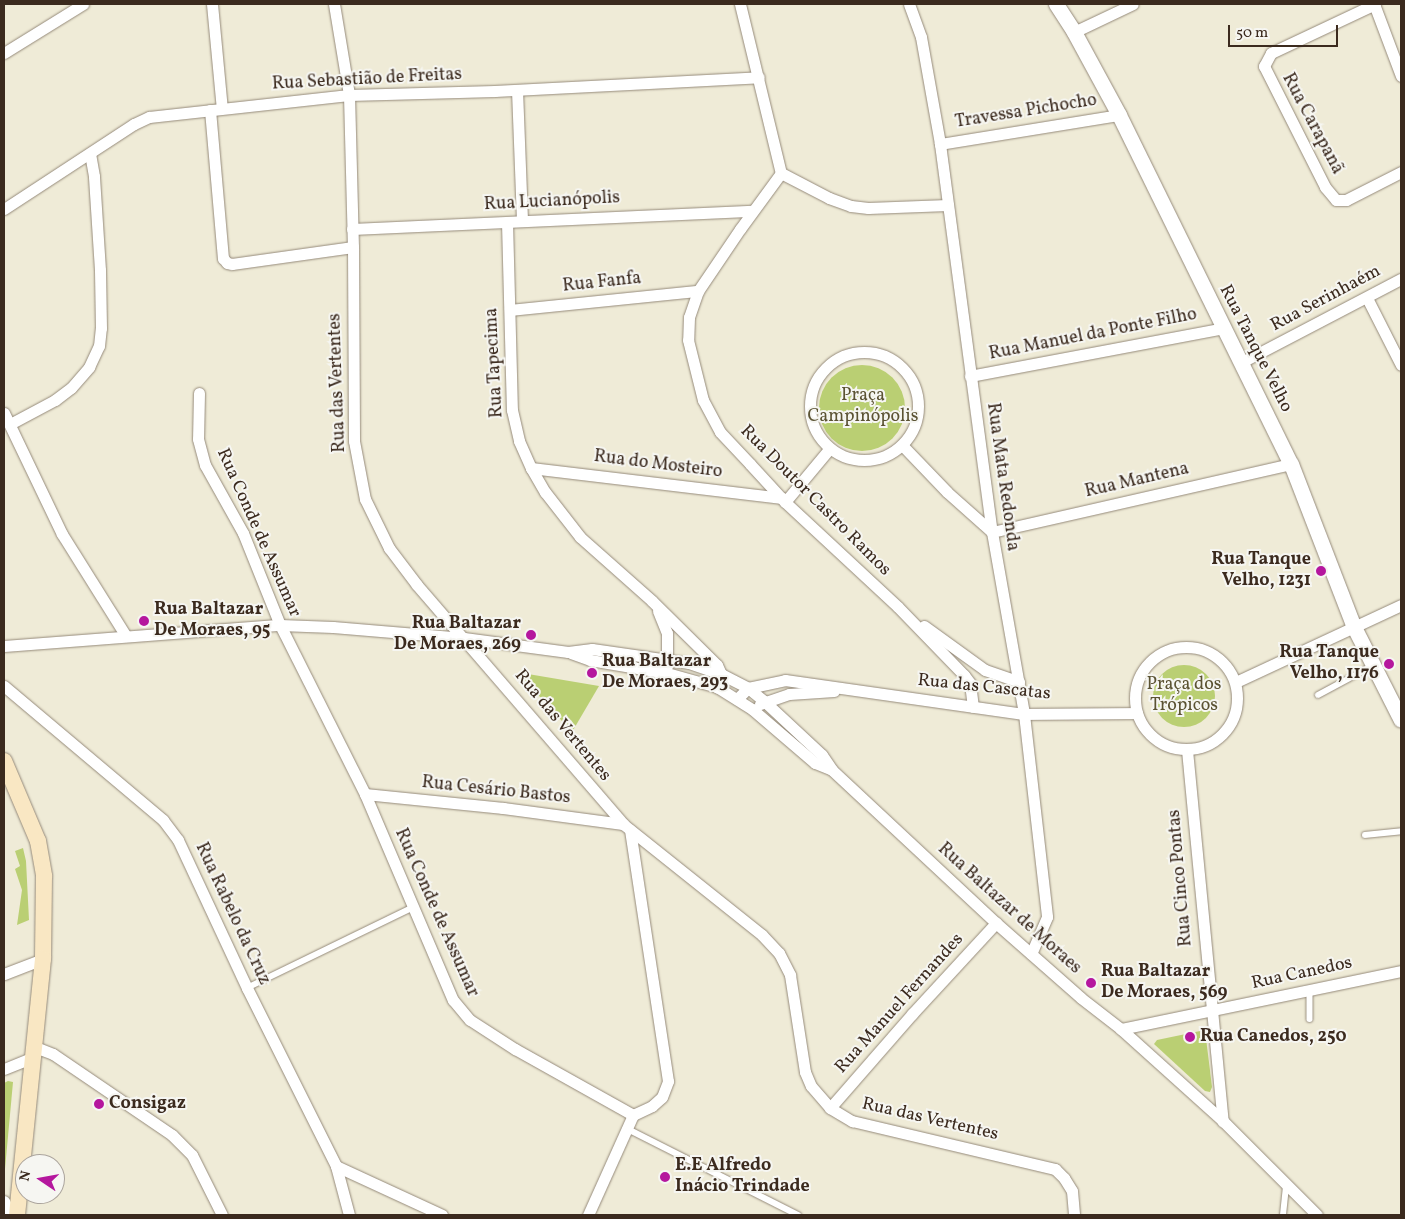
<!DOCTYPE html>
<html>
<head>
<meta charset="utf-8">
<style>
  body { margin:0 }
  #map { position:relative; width:1405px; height:1219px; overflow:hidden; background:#efebd7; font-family:Vollkorn,serif }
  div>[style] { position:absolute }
  .green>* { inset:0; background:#bacf73 }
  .round { border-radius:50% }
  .roads { filter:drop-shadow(0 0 1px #958a7a) drop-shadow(0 0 1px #958a7a) }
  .service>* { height:5.5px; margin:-2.75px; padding:0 2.75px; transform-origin:2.75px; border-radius:2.75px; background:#fff }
  .minor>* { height:11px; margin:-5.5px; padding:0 5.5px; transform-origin:5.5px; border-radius:5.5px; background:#fff }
  .minor>.ring { margin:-5.5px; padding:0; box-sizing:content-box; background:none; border:11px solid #fff; border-radius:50% }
  .tertiary>* { height:15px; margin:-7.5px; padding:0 7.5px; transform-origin:7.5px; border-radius:7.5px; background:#fff }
  .secondary>* { height:16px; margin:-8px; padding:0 8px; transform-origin:8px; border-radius:8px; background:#f9e7c3 }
  .dots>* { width:14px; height:14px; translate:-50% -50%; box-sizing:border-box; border:2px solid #f6f6f2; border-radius:50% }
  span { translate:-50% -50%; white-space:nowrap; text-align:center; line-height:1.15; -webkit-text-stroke:4px #f6f6f2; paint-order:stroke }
  .street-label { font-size:18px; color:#3b2a1e }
  .park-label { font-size:18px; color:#5b5333 }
  .poi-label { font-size:18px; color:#3b2a1e; font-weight:700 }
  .right { translate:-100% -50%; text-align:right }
  .left { translate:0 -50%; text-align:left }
  .frame { position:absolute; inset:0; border:5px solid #3b2a1e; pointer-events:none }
  .north { position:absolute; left:15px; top:1154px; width:50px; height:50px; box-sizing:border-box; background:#f6f6f2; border:1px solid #aba49d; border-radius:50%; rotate:282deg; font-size:14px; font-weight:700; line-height:20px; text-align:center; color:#3b2a1e }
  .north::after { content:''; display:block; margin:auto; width:18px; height:22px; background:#b5179e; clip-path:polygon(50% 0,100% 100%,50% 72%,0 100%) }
  .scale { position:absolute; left:1228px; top:25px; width:110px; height:22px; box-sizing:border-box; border:2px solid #3b2a1e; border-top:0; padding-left:6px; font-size:15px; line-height:18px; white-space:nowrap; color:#3b2a1e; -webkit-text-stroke:4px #f6f6f2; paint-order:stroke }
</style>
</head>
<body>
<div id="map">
  <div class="green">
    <div class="round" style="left:819px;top:365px;width:86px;height:86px"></div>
    <div class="round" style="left:1153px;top:665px;width:62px;height:62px"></div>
    <div style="clip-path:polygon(521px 673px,522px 673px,599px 686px,572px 732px,520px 675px)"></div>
    <div style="clip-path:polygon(23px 848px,26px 861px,29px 920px,17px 925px,22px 890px,15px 869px,20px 866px,15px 851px)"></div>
    <div style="clip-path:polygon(1205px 1030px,1212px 1087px,1210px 1092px,1205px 1091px,1154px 1044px,1157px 1040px)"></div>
    <div style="clip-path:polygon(8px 1081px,13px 1082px,5px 1169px,4px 1083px)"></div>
  </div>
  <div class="roads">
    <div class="service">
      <div style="left:1318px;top:695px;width:61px;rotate:-28.2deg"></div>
      <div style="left:1365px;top:835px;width:36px;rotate:-6deg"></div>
      <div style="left:247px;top:988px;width:186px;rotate:-25.9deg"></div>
      <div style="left:1310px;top:990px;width:29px;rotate:90deg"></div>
      <div style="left:626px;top:1128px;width:193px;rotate:26.8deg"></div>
      <div style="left:1283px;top:1215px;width:30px;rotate:-84deg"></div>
    </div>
    <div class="minor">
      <div style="left:212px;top:4px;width:105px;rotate:84.6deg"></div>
      <div style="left:334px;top:4px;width:92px;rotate:80.6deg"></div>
      <div style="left:349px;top:95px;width:152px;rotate:88.5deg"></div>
      <div style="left:353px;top:247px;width:194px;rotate:89.7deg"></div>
      <div style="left:354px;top:441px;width:59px;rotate:79.3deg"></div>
      <div style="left:365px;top:499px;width:55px;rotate:63.9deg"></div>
      <div style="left:389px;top:548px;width:46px;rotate:52.9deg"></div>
      <div style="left:417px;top:585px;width:316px;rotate:49.2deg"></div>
      <div style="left:623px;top:824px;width:178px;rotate:38.6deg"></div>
      <div style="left:762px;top:935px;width:25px;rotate:47deg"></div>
      <div style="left:779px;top:953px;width:25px;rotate:63deg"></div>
      <div style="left:790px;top:975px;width:98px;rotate:81.2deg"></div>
      <div style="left:805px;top:1072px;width:15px;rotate:67deg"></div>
      <div style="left:811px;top:1086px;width:29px;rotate:49deg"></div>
      <div style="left:830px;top:1108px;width:26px;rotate:31deg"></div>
      <div style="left:852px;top:1121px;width:209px;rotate:13.3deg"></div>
      <div style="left:1055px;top:1169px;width:13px;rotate:45deg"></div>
      <div style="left:1064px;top:1178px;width:15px;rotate:58deg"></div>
      <div style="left:1072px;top:1191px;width:24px;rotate:85deg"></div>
      <div style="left:740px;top:4px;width:174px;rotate:76.4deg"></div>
      <div style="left:781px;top:173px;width:69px;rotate:126.2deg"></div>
      <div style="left:740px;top:229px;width:75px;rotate:124.1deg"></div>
      <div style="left:698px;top:291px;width:28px;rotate:109deg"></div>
      <div style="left:689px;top:317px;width:23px;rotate:92deg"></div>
      <div style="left:688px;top:340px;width:62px;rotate:76deg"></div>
      <div style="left:703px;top:400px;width:36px;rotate:62deg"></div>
      <div style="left:720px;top:432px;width:44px;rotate:46.8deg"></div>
      <div style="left:750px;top:464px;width:52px;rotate:47.4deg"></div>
      <div style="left:785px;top:502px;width:154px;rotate:42.9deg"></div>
      <div style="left:898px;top:607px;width:95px;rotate:45.9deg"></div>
      <div style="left:964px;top:675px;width:10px;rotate:53deg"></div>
      <div style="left:970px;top:683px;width:24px;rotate:83deg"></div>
      <div style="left:909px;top:4px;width:35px;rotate:70deg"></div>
      <div style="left:921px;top:37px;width:109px;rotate:79.9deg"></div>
      <div style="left:940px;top:144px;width:391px;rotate:82.4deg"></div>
      <div style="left:992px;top:532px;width:185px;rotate:80deg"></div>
      <div style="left:1024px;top:714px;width:204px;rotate:83.5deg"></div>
      <div style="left:1047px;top:917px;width:40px;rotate:113.4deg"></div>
      <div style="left:1374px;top:4px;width:77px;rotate:69.4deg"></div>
      <div style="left:1375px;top:4px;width:115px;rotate:154.8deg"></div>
      <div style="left:1271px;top:53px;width:15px;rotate:118deg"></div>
      <div style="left:1264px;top:66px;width:136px;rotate:63.2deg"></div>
      <div style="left:1325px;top:187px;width:17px;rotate:50deg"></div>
      <div style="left:1336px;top:200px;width:10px"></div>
      <div style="left:1346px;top:200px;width:62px;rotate:-27deg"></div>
      <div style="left:1074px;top:32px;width:65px;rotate:-25.4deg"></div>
      <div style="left:4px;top:53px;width:93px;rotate:-31.8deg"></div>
      <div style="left:517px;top:90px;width:131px;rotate:87.8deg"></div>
      <div style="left:210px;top:110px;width:149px;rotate:85deg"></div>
      <div style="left:223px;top:258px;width:6px;rotate:51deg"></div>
      <div style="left:227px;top:263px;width:5px;rotate:11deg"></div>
      <div style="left:232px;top:264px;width:122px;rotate:-8deg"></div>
      <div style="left:940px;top:144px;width:181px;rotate:-9.2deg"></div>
      <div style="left:781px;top:173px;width:54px;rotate:27.5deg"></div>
      <div style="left:829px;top:198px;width:23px;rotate:20deg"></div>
      <div style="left:851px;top:206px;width:17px;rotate:7deg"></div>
      <div style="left:868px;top:208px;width:80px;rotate:-2.1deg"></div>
      <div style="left:4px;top:209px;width:155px;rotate:-33.2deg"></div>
      <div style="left:134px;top:124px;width:17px;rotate:-25deg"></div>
      <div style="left:149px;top:117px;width:201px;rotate:-6.3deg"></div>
      <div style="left:349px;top:95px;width:146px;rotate:-1.6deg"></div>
      <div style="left:495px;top:91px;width:264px;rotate:-3deg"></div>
      <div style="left:507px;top:222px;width:188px;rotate:88.5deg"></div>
      <div style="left:512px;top:410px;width:32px;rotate:77deg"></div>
      <div style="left:519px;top:441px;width:30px;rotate:66deg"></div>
      <div style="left:531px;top:468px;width:28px;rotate:60deg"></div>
      <div style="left:545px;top:492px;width:57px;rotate:52.1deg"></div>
      <div style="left:580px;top:537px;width:96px;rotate:41.6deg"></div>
      <div style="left:652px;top:601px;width:91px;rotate:44.6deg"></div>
      <div style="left:717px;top:665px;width:10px;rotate:66deg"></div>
      <div style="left:721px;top:674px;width:14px;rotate:107deg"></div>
      <div style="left:352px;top:229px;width:401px;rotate:-2.6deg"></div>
      <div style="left:1367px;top:298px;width:75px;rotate:63.1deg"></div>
      <div style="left:510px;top:310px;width:189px;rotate:-5.8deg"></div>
      <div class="ring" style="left:810px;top:352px;width:97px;height:97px"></div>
      <div style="left:1240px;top:363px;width:182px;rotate:-27.6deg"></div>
      <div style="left:970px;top:376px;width:258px;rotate:-10.7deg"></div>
      <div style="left:199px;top:393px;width:46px;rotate:91.2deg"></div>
      <div style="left:198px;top:439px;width:27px;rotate:75deg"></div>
      <div style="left:205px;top:465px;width:78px;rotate:60.8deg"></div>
      <div style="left:243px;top:533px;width:99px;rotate:68.1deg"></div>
      <div style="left:280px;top:625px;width:189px;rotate:63.3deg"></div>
      <div style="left:365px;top:794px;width:224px;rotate:66.9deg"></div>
      <div style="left:453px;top:1000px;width:26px;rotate:50deg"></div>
      <div style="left:470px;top:1020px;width:54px;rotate:32.8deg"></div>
      <div style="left:515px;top:1049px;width:135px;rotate:29.2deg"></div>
      <div style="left:633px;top:1115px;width:21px;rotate:-25deg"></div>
      <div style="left:652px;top:1106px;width:13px;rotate:-42deg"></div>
      <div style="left:662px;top:1097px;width:17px;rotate:-69deg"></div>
      <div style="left:668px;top:1081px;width:254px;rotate:-98.6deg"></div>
      <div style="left:4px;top:413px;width:134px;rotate:64.4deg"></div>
      <div style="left:62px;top:534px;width:120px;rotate:57.9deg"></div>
      <div style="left:10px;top:424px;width:51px;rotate:-28.1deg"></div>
      <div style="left:55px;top:400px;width:20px;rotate:-37deg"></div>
      <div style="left:71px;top:388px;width:28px;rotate:-49deg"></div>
      <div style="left:89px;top:367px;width:23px;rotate:-65deg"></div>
      <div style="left:99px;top:346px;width:18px;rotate:-84deg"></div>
      <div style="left:101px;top:328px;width:58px;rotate:-91deg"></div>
      <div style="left:100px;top:270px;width:94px;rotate:-93.7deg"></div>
      <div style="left:94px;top:176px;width:23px;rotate:-100deg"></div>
      <div style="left:902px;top:445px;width:65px;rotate:46.2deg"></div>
      <div style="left:947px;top:492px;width:60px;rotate:41.6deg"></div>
      <div style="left:992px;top:532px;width:307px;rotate:-12.8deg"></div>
      <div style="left:531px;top:468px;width:253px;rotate:6.8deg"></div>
      <div style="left:785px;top:502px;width:70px;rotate:-50.2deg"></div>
      <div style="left:658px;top:611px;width:24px;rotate:68deg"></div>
      <div style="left:667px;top:633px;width:33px;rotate:90deg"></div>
      <div style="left:924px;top:626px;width:75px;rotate:35.8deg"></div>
      <div style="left:985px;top:670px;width:36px;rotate:19deg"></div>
      <div style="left:4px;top:646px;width:277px;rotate:-4.4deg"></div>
      <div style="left:280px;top:625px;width:53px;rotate:2.2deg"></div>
      <div style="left:333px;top:627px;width:131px;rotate:4.8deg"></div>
      <div style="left:464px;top:638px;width:105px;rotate:7.7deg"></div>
      <div style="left:568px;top:652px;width:24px;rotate:-7deg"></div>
      <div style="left:592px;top:649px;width:98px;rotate:8.2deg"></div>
      <div style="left:689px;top:663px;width:34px;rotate:19deg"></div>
      <div style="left:721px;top:674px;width:30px;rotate:27deg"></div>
      <div style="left:748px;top:688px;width:21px;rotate:39deg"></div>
      <div style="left:764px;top:701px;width:79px;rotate:43deg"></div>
      <div style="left:822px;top:755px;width:18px;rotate:56deg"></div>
      <div style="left:832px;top:770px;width:224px;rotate:43deg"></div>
      <div style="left:996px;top:923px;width:113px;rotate:41.4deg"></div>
      <div style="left:1081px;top:998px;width:51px;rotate:37.8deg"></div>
      <div style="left:1121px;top:1029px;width:137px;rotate:42deg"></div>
      <div style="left:1223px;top:1121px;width:133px;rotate:45deg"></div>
      <div class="ring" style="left:1135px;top:647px;width:91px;height:91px"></div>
      <div style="left:571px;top:653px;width:20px;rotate:20deg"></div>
      <div style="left:590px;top:660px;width:78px;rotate:9.6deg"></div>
      <div style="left:667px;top:673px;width:52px;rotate:15.6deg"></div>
      <div style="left:717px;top:687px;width:41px;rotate:32.2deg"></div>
      <div style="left:752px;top:709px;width:83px;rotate:40.6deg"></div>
      <div style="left:815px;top:763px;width:18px;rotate:22deg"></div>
      <div style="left:1236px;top:682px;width:182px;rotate:-25deg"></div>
      <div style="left:4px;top:686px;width:208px;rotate:40.1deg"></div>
      <div style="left:163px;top:820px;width:25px;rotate:53deg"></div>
      <div style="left:178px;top:840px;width:163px;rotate:65deg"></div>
      <div style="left:247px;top:988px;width:199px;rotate:63.4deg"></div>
      <div style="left:336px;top:1166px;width:51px;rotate:75.1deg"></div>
      <div style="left:737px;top:699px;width:16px;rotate:-45deg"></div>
      <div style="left:748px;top:688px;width:38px;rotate:-12deg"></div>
      <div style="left:785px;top:680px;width:241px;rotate:8.1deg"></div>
      <div style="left:1024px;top:714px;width:113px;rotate:-0.5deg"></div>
      <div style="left:760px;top:704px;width:31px;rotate:-19deg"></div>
      <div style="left:789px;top:694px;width:45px;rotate:-3.8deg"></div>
      <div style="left:1187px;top:750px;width:373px;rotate:84.5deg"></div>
      <div style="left:365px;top:794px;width:139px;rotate:5.8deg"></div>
      <div style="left:503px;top:808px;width:121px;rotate:7.6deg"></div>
      <div style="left:4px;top:974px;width:42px;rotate:-21deg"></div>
      <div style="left:1121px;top:1029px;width:286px;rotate:-11.7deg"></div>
      <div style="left:35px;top:1047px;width:19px;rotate:21deg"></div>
      <div style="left:53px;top:1054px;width:144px;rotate:34.2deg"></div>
      <div style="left:172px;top:1135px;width:28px;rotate:45deg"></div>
      <div style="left:192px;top:1155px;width:67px;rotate:63.4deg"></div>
      <div style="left:4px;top:1069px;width:31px;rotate:-22deg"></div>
      <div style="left:830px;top:1108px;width:125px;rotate:-48.9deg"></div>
      <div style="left:912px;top:1014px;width:124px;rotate:-47.3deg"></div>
      <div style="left:336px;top:1166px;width:117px;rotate:24.8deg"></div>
      <div style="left:4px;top:1201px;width:15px;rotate:67deg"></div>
      <div style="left:588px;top:1215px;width:110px;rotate:-65.8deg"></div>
    </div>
    <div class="tertiary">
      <div style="left:1056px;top:4px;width:33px;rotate:57deg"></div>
      <div style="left:1074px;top:32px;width:94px;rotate:61.5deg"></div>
      <div style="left:1119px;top:115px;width:389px;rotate:63.8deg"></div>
      <div style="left:1291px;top:464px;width:173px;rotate:68.9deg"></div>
      <div style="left:1353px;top:625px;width:106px;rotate:63.2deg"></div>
    </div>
    <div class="secondary">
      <div style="left:4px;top:761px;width:87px;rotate:67deg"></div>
      <div style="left:38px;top:841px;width:36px;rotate:80deg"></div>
      <div style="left:44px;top:876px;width:83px;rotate:90.7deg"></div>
      <div style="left:43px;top:959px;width:257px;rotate:95.8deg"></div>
    </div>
  </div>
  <div class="dots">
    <div style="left:1321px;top:571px;background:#b5179e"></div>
    <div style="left:144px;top:621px;background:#b5179e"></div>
    <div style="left:531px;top:635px;background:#b5179e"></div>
    <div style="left:1389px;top:664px;background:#b5179e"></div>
    <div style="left:592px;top:673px;background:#b5179e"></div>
    <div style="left:1091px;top:983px;background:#b5179e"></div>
    <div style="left:1190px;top:1037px;background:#b5179e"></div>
    <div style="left:99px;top:1104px;background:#b5179e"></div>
    <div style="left:665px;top:1177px;background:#b5179e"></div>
  </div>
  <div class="street-label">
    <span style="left:367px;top:80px;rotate:-3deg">Rua Sebastião de Freitas</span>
    <span style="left:1026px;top:112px;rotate:-9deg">Travessa Pichocho</span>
    <span style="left:1312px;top:124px;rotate:62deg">Rua Carapanã</span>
    <span style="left:552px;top:202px;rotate:-3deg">Rua Lucianópolis</span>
    <span style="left:602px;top:283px;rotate:-6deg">Rua Fanfa</span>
    <span style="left:1326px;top:299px;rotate:-28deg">Rua Serinhaém</span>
    <span style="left:1093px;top:335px;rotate:-11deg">Rua Manuel da Ponte Filho</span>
    <span style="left:1255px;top:349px;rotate:63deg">Rua Tanque Velho</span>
    <span style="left:495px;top:363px;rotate:-93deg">Rua Tapecima</span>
    <span style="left:338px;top:383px;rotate:-92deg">Rua das Vertentes</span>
    <span style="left:658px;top:465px;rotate:7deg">Rua do Mosteiro</span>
    <span style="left:1002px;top:477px;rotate:82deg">Rua Mata Redonda</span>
    <span style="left:1137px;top:481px;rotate:-13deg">Rua Mantena</span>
    <span style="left:815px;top:501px;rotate:45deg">Rua Doutor Castro Ramos</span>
    <span style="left:258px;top:533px;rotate:66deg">Rua Conde de Assumar</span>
    <span style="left:984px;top:688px;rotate:6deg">Rua das Cascatas</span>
    <span style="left:562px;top:726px;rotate:50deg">Rua das Vertentes</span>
    <span style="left:496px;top:791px;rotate:6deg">Rua Cesário Bastos</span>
    <span style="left:1181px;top:878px;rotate:-95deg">Rua Cinco Pontas</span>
    <span style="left:1009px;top:909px;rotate:42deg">Rua Baltazar de Moraes</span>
    <span style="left:436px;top:913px;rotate:66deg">Rua Conde de Assumar</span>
    <span style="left:232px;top:914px;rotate:65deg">Rua Rabelo da Cruz</span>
    <span style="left:1302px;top:974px;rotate:-12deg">Rua Canedos</span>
    <span style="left:900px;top:1004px;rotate:-48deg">Rua Manuel Fernandes</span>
    <span style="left:930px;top:1120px;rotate:13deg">Rua das Vertentes</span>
  </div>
  <div class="park-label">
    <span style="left:863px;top:407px">Praça<br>Campinópolis</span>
    <span style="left:1184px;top:696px">Praça dos<br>Trópicos</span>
  </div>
  <div class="poi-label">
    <span class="right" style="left:1311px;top:571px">Rua Tanque<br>Velho, 1231</span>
    <span class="left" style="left:154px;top:621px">Rua Baltazar<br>De Moraes, 95</span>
    <span class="right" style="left:521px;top:635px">Rua Baltazar<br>De Moraes, 269</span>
    <span class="right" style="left:1379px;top:664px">Rua Tanque<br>Velho, 1176</span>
    <span class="left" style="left:602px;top:673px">Rua Baltazar<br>De Moraes, 293</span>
    <span class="left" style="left:1101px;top:983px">Rua Baltazar<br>De Moraes, 569</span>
    <span class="left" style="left:1200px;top:1037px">Rua Canedos, 250</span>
    <span class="left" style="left:109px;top:1104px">Consigaz</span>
    <span class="left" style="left:675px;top:1177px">E.E Alfredo<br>Inácio Trindade</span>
  </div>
  <div class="frame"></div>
  <div class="north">N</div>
  <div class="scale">50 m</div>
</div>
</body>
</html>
